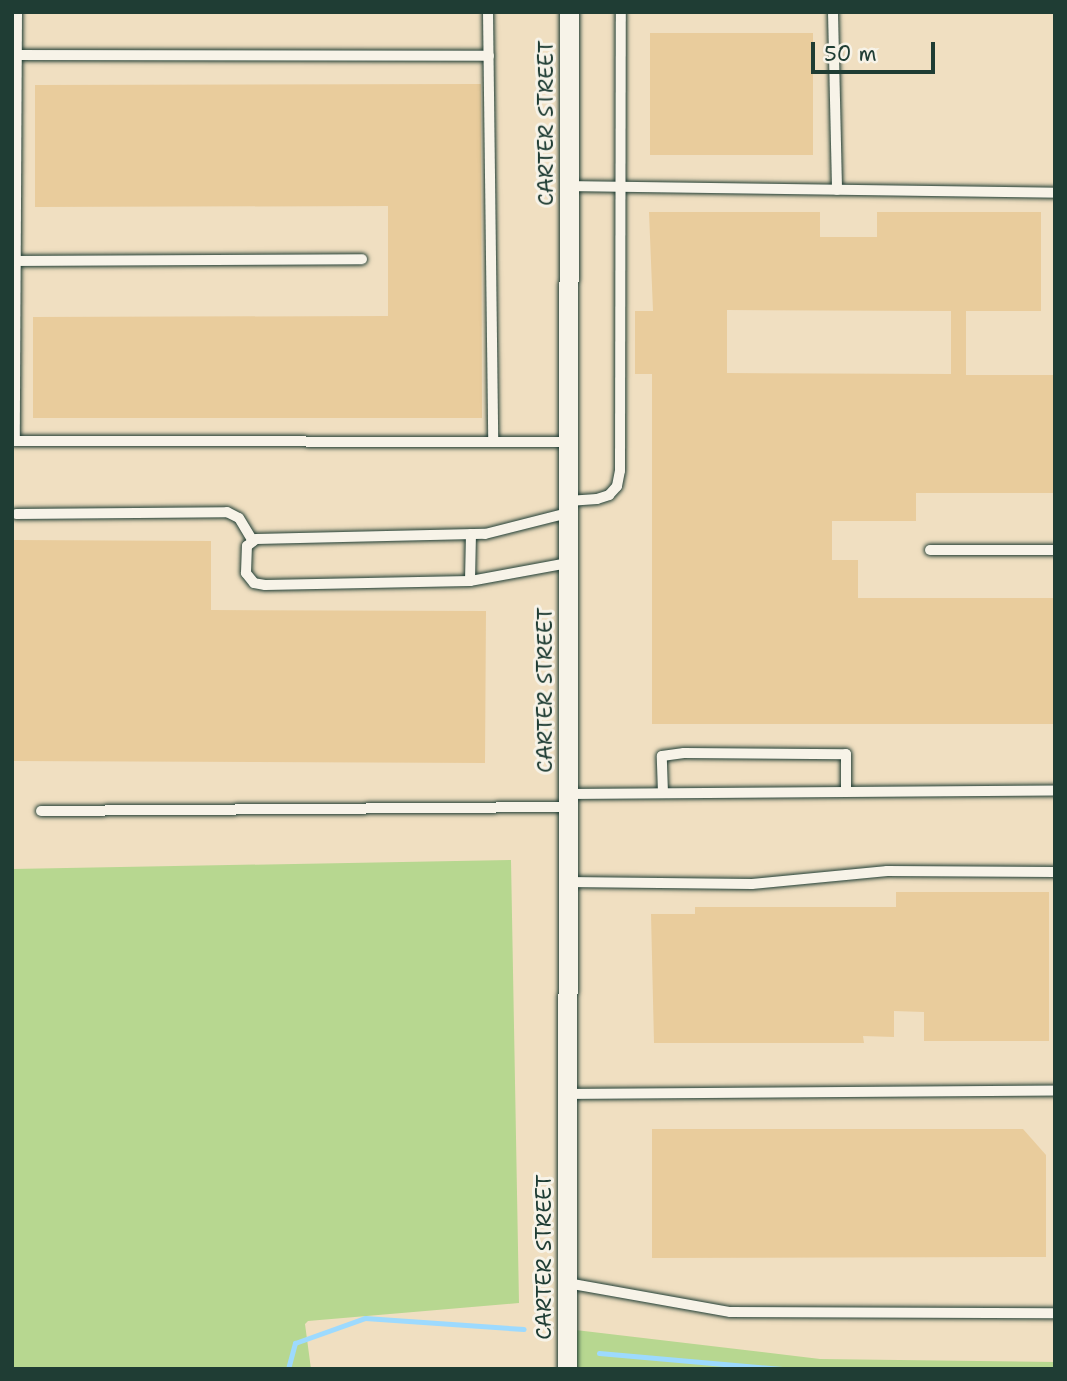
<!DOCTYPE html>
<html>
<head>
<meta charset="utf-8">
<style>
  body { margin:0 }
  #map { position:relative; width:1067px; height:1381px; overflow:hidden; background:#f3e7d1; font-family:"Shantell Sans",sans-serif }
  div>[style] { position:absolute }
  .built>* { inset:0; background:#f0dfc1 }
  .green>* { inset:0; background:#b7d790 }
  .stream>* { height:5px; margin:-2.5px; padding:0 2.5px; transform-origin:2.5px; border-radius:2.5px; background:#9ddafe }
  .building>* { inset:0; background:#e9cc9c }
  .roads { filter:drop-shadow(0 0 2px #1f3d34) drop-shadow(0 0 2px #1f3d34) }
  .lane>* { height:10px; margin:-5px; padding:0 5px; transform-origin:5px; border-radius:5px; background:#f7f3e8 }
  .street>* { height:19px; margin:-9.5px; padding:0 9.5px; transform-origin:9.5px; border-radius:9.5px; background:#f7f3e8 }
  span { translate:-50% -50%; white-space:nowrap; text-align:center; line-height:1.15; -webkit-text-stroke:6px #f7f3e8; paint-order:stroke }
  .street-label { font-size:21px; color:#1f3d34 }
  .frame { position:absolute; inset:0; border:14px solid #1f3d34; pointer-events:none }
  .scale { position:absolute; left:811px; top:42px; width:124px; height:32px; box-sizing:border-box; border:4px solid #1f3d34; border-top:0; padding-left:9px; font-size:21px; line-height:24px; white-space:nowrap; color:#1f3d34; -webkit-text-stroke:5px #f7f3e8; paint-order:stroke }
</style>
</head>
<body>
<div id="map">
  <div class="built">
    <div style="clip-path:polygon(12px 12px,1055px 12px,1055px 1369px,12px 1369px)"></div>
  </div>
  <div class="green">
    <div style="clip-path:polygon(511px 860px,519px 1303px,308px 1321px,305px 1324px,311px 1369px,12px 1369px,12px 869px)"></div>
    <div style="clip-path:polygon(567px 1329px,820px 1359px,1055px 1362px,1055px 1369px,567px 1369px)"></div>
  </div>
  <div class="stream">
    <div style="left:599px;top:1353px;width:184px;rotate:5deg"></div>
    <div style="left:288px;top:1369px;width:27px;rotate:-75deg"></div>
    <div style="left:295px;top:1343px;width:74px;rotate:-19.7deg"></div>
    <div style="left:365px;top:1318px;width:159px;rotate:4deg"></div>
  </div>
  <div class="building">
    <div style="clip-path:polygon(650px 33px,813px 33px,813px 155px,650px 155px)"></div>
    <div style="clip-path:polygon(481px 84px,482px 418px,33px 418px,33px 317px,388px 316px,388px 206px,35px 207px,35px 85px)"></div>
    <div style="clip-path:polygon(evenodd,649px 212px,820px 212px,820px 237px,877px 237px,877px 212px,1041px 212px,1041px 311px,966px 311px,966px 375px,1055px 375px,1055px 493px,916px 493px,916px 521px,832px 521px,832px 560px,858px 560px,858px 598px,1055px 598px,1055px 724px,652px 724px,652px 374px,635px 374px,635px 311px,653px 311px,649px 212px,727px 310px,951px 311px,951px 374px,727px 373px,727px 310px)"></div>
    <div style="clip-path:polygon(13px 540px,211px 541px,211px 610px,486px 611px,485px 763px,12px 761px)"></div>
    <div style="clip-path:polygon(896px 892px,1049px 892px,1049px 1041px,924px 1041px,924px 1012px,894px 1011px,894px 1037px,863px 1036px,864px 1043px,654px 1043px,651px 914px,695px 914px,695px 907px,896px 907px)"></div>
    <div style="clip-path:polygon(652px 1129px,1023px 1129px,1046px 1155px,1046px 1257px,652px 1258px)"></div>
  </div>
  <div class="roads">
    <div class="lane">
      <div style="left:17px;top:12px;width:429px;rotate:90.3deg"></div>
      <div style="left:15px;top:441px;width:553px;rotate:0.1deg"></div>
      <div style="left:488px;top:12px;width:430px;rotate:89.3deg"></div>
      <div style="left:833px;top:12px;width:178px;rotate:88.7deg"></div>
      <div style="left:17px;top:55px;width:472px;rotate:0.1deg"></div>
      <div style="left:569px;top:186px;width:486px;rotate:0.8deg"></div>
      <div style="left:16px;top:261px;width:346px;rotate:-0.3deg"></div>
      <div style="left:568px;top:501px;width:29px;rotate:-4deg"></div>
      <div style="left:597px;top:499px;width:13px;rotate:-18deg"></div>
      <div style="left:609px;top:495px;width:12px;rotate:-48deg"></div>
      <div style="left:617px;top:486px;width:15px;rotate:-79deg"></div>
      <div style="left:620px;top:471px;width:458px;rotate:-89.9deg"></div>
      <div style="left:16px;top:514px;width:211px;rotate:-0.5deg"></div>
      <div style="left:227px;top:512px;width:13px;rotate:27deg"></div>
      <div style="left:239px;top:518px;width:27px;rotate:59deg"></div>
      <div style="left:930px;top:550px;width:125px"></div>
      <div style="left:568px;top:563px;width:100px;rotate:169.6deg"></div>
      <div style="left:470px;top:581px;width:205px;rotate:178.9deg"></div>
      <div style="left:265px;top:585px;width:11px;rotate:-170deg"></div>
      <div style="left:254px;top:583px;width:13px;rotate:-129deg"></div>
      <div style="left:246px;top:573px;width:27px;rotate:-88deg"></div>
      <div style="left:247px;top:546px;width:11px;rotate:-38deg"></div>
      <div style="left:256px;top:539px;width:229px;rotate:-1.3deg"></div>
      <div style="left:485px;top:534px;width:86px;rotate:-14.2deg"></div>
      <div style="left:470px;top:581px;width:47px;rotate:-88.8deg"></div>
      <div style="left:663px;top:793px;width:37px;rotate:-92deg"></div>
      <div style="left:662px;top:756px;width:22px;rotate:-8deg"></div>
      <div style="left:684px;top:753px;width:162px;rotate:0.4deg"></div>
      <div style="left:846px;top:754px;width:38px;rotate:90deg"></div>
      <div style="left:568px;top:794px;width:487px;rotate:-0.4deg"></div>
      <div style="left:41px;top:811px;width:526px;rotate:-0.44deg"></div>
      <div style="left:567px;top:882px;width:185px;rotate:0.6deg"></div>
      <div style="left:752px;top:884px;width:136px;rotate:-5.5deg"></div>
      <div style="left:887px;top:871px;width:168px;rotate:0.3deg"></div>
      <div style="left:567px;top:1094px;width:488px;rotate:-0.4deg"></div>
      <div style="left:567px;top:1283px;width:166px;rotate:10.1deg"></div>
      <div style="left:730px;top:1312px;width:325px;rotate:0.2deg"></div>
    </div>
    <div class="street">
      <div style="left:567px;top:1369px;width:1357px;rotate:-89.92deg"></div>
    </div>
  </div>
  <div class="street-label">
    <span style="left:546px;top:123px;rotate:-90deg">CARTER STREET</span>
    <span style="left:545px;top:690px;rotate:-90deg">CARTER STREET</span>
    <span style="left:544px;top:1257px;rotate:-90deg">CARTER STREET</span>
  </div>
  <div class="frame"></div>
  <div class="scale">50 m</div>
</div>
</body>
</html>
